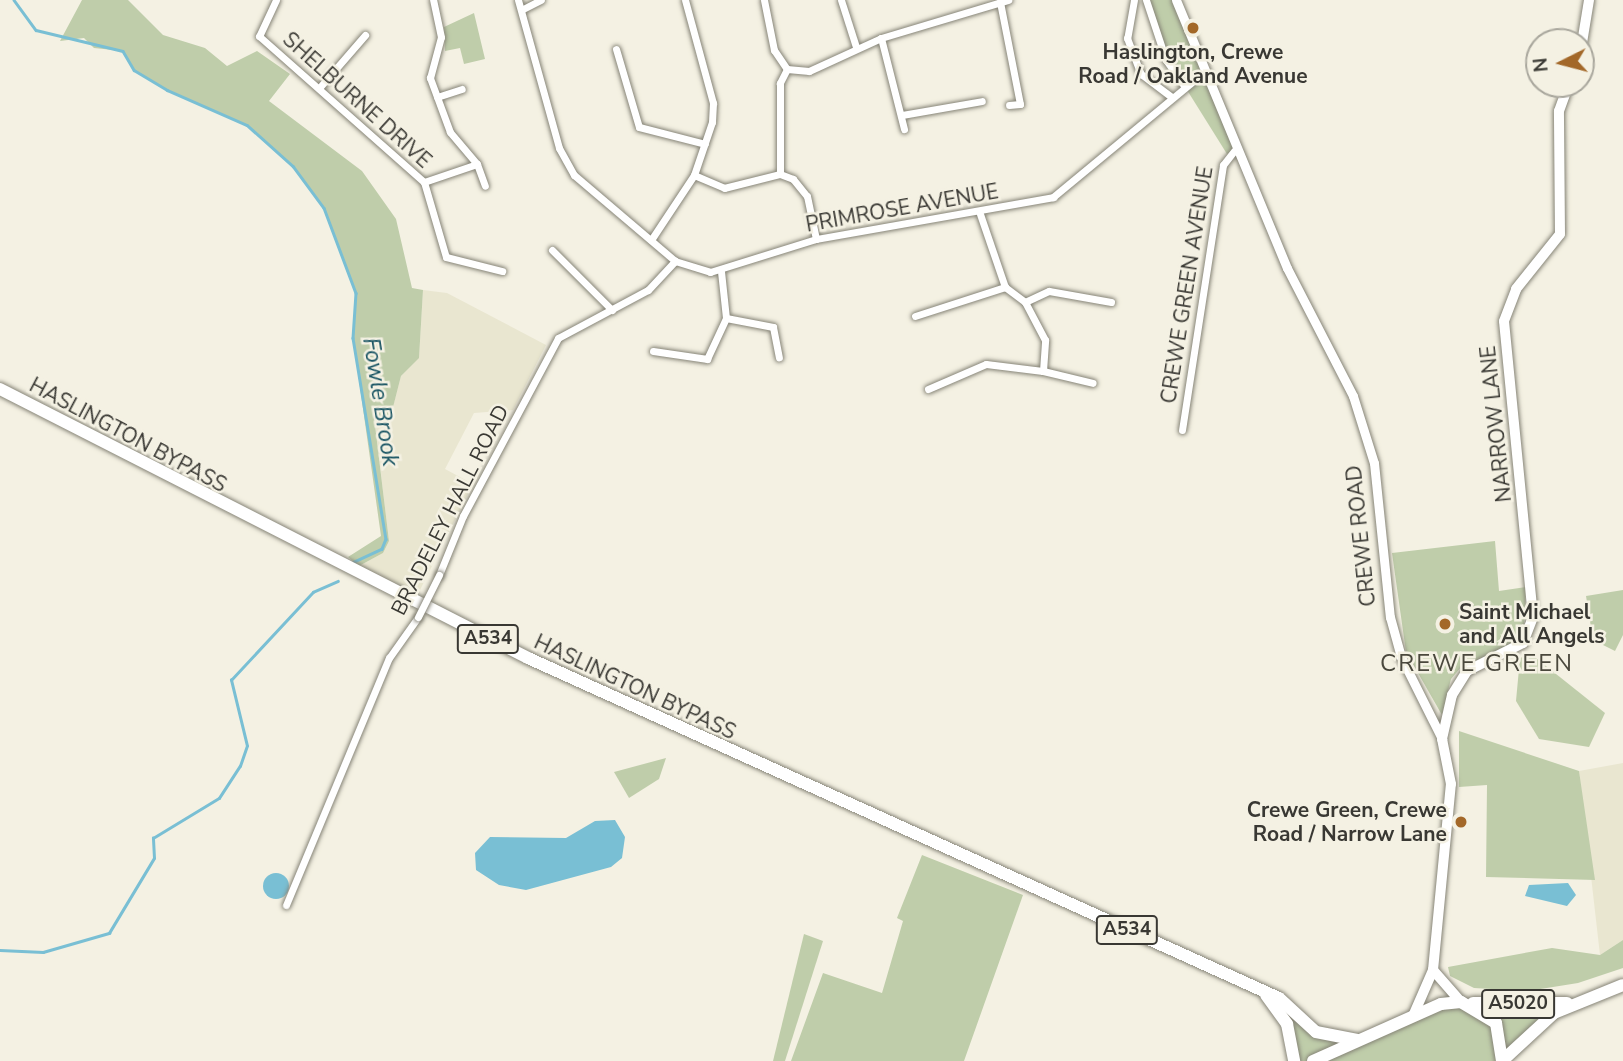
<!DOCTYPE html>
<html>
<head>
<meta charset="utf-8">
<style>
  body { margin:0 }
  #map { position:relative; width:1623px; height:1061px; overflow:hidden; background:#f4f1e3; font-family:"Nunito Sans",sans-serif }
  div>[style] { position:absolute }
  .built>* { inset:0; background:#e9e6d0 }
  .green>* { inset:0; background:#bfcdaa }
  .water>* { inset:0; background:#79bfd4 }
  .round { border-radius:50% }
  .stream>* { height:2.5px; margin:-1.25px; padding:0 1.25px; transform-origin:1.25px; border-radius:1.25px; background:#79bfd4 }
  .roads { filter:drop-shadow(0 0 2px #868477) drop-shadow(0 0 2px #868477) }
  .minor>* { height:7px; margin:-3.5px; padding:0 3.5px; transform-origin:3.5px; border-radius:3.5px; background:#fff }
  .tertiary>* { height:9px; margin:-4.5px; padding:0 4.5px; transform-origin:4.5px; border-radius:4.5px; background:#fff }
  .secondary>* { height:10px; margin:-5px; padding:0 5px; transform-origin:5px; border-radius:5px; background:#fff }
  .trunk>* { height:12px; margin:-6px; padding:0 6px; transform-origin:6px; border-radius:6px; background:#fff }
  .bridges { filter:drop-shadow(0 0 2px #868477) drop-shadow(0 0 2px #868477) }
  .minor-bridge>* { height:7px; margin:-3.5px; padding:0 3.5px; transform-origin:3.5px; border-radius:3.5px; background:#fff }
  .dots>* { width:19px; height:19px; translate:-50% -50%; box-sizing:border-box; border:4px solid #f4f1e3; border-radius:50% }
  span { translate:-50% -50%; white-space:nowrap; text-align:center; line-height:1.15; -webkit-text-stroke:5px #f4f1e3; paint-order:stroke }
  .shield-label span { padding:2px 5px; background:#f4f1e3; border:2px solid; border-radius:5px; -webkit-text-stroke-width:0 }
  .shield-label { font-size:19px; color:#393833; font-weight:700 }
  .poi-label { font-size:21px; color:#393833; font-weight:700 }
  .left { translate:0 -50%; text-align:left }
  .right { translate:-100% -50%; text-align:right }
  .street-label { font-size:21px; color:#393833 }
  .water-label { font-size:23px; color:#175362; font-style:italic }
  .quarter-label { font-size:24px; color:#4a483d; letter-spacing:2px }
  .north { position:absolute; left:1525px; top:28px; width:70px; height:70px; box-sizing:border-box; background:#f4f1e3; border:2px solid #a9a79d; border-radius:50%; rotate:264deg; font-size:19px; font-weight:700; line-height:28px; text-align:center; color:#393833 }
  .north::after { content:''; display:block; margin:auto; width:24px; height:32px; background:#a36829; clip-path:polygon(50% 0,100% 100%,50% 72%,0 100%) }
</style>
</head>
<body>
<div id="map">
  <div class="built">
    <div style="clip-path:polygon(423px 290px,447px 293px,546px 345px,513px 410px,474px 413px,445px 469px,473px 484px,417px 596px,359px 566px,383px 553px,389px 541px,374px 416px,391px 414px,401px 376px,419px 357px)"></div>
    <div style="clip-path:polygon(1623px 763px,1623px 940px,1600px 955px,1579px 771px)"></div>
  </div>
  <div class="green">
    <div style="clip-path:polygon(82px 0,128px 0,163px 35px,205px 48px,227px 66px,257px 51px,290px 74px,269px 101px,362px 171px,396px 219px,412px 288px,423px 290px,419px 358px,401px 376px,391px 415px,374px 417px,389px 541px,383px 553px,359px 566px,348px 557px,381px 536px,353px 338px,356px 293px,324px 208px,293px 166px,247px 125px,167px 90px,134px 70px,123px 51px,94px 48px,84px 38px,60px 41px)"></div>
    <div style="clip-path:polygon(1146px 0,1176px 0,1234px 151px,1227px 154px,1187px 90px,1200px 74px,1181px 79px,1166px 60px)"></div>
    <div style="clip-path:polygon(474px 13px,485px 59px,464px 64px,460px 48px,445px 51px,444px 27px)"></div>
    <div style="clip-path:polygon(1495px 541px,1499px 591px,1526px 587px,1524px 627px,1505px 650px,1462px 666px,1451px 679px,1442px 715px,1406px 652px,1392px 553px)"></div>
    <div style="clip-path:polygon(1623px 590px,1623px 635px,1615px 651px,1593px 640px,1586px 596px)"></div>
    <div style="clip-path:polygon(1531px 654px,1605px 713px,1589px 747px,1539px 739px,1516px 701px,1520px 658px)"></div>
    <div style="clip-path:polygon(1459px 731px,1579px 771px,1595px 880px,1486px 877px,1487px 785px,1459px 787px)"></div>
    <div style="clip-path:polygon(666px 758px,659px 779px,629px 798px,614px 772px)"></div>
    <div style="clip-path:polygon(922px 855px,1023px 895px,964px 1061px,791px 1061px,823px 973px,882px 993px,903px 921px,897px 918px)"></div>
    <div style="clip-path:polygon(804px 934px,823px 941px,785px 1061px,773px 1061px)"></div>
    <div style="clip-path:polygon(1623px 940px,1623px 968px,1578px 983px,1528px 991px,1474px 988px,1450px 976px,1448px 967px,1552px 948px,1600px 955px)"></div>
    <div style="clip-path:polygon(1279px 998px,1310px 1027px,1357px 1040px,1441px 1004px,1569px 1004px,1502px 1061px,1294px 1061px)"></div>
  </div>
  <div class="water">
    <div style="clip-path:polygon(615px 820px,625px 837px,622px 858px,611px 867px,526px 890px,499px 885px,476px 870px,475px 853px,490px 837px,566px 838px,595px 821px)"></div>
    <div class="round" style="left:263px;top:873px;width:26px;height:26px"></div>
    <div style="clip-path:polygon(1568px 883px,1576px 895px,1567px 906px,1525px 896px,1529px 885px)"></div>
  </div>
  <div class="stream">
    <div style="left:14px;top:0;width:37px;rotate:54deg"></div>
    <div style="left:36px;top:30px;width:89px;rotate:13.6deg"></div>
    <div style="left:123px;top:51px;width:22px;rotate:60deg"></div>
    <div style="left:134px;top:70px;width:39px;rotate:31deg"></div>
    <div style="left:167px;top:90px;width:87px;rotate:23.6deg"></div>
    <div style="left:247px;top:125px;width:62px;rotate:41.7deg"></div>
    <div style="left:293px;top:166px;width:52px;rotate:53.6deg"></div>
    <div style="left:324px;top:208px;width:91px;rotate:69.4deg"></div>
    <div style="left:356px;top:293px;width:45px;rotate:93.8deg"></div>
    <div style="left:353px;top:338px;width:204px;rotate:80.7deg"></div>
    <div style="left:386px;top:539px;width:11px;rotate:112deg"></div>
    <div style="left:382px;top:549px;width:31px;rotate:155deg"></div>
    <div style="left:0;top:950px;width:43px;rotate:2.7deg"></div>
    <div style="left:43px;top:952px;width:69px;rotate:-16.1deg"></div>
    <div style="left:109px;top:933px;width:87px;rotate:-59deg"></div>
    <div style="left:154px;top:858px;width:20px;rotate:-93deg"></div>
    <div style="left:153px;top:838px;width:77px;rotate:-31.2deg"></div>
    <div style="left:219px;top:798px;width:38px;rotate:-57deg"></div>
    <div style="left:240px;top:766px;width:21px;rotate:-71deg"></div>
    <div style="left:247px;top:746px;width:68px;rotate:-103.6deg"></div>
    <div style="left:231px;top:680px;width:120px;rotate:-47deg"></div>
    <div style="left:313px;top:592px;width:27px;rotate:-24deg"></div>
  </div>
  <div class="roads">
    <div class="minor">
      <div style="left:276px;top:0;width:40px;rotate:115deg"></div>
      <div style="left:259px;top:36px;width:220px;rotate:41.5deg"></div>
      <div style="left:424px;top:182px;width:78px;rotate:73.7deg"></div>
      <div style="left:446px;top:257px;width:58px;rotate:14deg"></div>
      <div style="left:518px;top:0;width:154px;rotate:74.5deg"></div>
      <div style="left:559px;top:148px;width:31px;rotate:61deg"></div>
      <div style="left:574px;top:175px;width:133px;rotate:40.4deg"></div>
      <div style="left:675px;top:261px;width:37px;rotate:17deg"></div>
      <div style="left:710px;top:272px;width:111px;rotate:-17.3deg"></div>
      <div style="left:816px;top:239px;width:241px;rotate:-10deg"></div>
      <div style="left:1053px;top:197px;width:195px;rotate:-39.6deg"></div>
      <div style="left:764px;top:0;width:51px;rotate:78.7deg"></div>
      <div style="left:774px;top:50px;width:23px;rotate:56deg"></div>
      <div style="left:787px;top:69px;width:16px;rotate:117deg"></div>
      <div style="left:780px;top:83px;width:91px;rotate:90deg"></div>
      <div style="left:841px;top:0;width:49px;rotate:72.3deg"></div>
      <div style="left:1134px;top:0;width:39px;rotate:100deg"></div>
      <div style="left:1127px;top:38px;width:39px;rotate:69deg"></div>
      <div style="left:1141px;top:74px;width:38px;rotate:37deg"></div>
      <div style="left:1146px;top:0;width:63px;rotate:71.6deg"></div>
      <div style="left:1166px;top:60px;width:32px;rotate:55deg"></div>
      <div style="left:1000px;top:2px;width:104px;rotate:78.9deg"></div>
      <div style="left:1020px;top:104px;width:11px;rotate:175deg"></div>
      <div style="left:523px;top:9px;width:20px;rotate:-27deg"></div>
      <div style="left:881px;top:38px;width:94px;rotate:75.8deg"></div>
      <div style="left:616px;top:49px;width:81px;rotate:73.6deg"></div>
      <div style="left:639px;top:127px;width:68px;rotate:14.4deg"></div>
      <div style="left:787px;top:69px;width:22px;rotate:5deg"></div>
      <div style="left:809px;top:71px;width:79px;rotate:-24.6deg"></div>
      <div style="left:881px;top:38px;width:133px;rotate:-16.7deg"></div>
      <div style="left:320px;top:87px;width:69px;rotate:-49.1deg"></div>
      <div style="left:437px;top:97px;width:26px;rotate:-18deg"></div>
      <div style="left:902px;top:115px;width:81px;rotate:-9.9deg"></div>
      <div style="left:477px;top:164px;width:23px;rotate:70deg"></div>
      <div style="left:694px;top:175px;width:33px;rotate:23deg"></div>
      <div style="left:724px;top:188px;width:58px;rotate:-14deg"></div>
      <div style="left:780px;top:174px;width:14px;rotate:21deg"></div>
      <div style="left:793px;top:179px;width:22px;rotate:51deg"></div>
      <div style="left:807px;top:196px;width:44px;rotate:78.2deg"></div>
      <div style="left:424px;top:182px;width:56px;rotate:-18.8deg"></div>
      <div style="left:477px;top:164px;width:42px;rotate:-130.2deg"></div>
      <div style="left:450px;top:132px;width:58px;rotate:-110.3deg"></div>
      <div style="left:430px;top:78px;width:42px;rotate:-75deg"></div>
      <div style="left:441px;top:37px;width:38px;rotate:-102deg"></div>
      <div style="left:651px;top:240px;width:78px;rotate:-56.5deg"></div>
      <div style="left:694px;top:175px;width:56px;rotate:-71.2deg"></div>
      <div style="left:712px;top:122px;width:19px;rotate:-87deg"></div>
      <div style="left:713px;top:103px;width:107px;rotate:-105.2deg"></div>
      <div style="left:552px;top:250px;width:85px;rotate:45deg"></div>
      <div style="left:1025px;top:302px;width:26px;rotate:-25deg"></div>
      <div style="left:1049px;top:291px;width:63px;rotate:10.1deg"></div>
      <div style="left:915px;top:316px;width:95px;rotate:-17.9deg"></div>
      <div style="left:726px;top:318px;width:48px;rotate:10.8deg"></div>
      <div style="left:773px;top:327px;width:31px;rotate:79deg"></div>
      <div style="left:653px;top:351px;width:55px;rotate:8.4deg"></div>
      <div style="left:707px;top:359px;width:45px;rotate:-65.1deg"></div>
      <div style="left:726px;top:318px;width:47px;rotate:-96.1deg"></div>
      <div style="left:1043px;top:371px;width:51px;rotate:13.5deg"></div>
      <div style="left:928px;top:389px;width:63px;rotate:-23.3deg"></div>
      <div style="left:986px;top:364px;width:57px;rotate:7deg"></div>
      <div style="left:1043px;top:371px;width:31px;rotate:-86deg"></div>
      <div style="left:1045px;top:340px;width:43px;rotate:-117.8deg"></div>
      <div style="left:1025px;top:302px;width:25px;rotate:-143deg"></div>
      <div style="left:1005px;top:287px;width:80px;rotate:-108.9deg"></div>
      <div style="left:1182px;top:430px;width:268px;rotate:-81.2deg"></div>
      <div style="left:1223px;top:165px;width:18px;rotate:-52deg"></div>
      <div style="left:439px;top:575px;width:64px;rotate:-67.9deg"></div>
      <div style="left:463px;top:516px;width:202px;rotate:-61.9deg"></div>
      <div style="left:558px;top:338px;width:102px;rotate:-28.1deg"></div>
      <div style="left:648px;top:290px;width:40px;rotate:-47deg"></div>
      <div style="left:286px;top:905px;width:268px;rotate:-67.4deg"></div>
      <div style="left:389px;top:658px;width:50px;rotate:-54.7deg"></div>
    </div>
    <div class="tertiary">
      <div style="left:1176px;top:0;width:290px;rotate:67.5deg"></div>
      <div style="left:1287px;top:268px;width:144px;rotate:62.7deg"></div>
      <div style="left:1353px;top:396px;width:70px;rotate:72.6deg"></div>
      <div style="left:1374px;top:463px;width:155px;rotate:84.1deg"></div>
      <div style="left:1390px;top:617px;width:41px;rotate:74.6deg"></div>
      <div style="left:1401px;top:657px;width:92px;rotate:63.4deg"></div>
    </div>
    <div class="secondary">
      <div style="left:1581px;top:49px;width:50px;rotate:-80.7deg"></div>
      <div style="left:1433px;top:970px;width:43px;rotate:48.8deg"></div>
      <div style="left:1413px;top:1016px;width:50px;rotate:-66.5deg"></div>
      <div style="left:1433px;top:970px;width:187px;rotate:-84.5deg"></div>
      <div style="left:1451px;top:784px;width:46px;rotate:-101.3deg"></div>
      <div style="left:1442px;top:739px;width:45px;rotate:-77.2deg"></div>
      <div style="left:1452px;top:695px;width:28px;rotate:-58deg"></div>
      <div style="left:1467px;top:671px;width:63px;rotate:-26.6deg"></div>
      <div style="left:1523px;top:643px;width:28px;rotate:-69deg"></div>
      <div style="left:1533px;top:617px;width:297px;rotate:-95.6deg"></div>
      <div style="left:1504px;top:321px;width:34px;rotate:-69deg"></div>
      <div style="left:1516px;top:289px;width:70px;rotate:-51.3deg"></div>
      <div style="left:1560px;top:234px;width:123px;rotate:-90.5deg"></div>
      <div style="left:1559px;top:111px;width:29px;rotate:-70deg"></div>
    </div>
    <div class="trunk">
      <div style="left:0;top:389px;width:593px;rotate:27deg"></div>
      <div style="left:528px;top:658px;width:824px;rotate:24.36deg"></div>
      <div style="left:1279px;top:998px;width:50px;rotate:42.6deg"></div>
      <div style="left:1316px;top:1032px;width:42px;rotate:11deg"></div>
      <div style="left:1266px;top:995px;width:36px;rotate:54deg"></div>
      <div style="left:1287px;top:1024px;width:38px;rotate:79deg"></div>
      <div style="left:1473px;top:1003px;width:94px"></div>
      <div style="left:1313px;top:1061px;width:140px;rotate:-24deg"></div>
      <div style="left:1441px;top:1004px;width:20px;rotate:-6deg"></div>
      <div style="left:1461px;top:1002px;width:41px;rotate:31deg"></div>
      <div style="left:1496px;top:1023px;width:38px;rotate:81deg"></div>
      <div style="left:1502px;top:1061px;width:71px;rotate:-42.7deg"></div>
      <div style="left:1554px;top:1013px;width:74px;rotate:-22.1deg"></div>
    </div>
  </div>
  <div class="bridges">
    <div class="minor-bridge">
      <div style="left:418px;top:617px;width:47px;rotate:-63.4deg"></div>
    </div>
  </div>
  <div class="dots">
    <div style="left:1193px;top:28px;background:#a36829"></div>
    <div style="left:1445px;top:624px;background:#a36829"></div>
    <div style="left:1461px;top:822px;background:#a36829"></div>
  </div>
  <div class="shield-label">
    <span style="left:488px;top:639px">A534</span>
    <span style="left:1127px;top:930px">A534</span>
    <span style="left:1518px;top:1004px">A5020</span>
  </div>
  <div class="poi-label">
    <span style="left:1193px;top:64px">Haslington, Crewe<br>Road / Oakland Avenue</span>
    <span class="left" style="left:1459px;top:624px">Saint Michael<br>and All Angels</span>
    <span class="right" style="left:1447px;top:822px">Crewe Green, Crewe<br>Road / Narrow Lane</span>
  </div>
  <div class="street-label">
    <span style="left:357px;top:100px;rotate:42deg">SHELBURNE DRIVE</span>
    <span style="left:902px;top:208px;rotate:-10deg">PRIMROSE AVENUE</span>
    <span style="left:1187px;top:285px;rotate:-81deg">CREWE GREEN AVENUE</span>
    <span style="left:1496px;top:424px;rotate:-96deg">NARROW LANE</span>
    <span style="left:128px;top:435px;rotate:28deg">HASLINGTON BYPASS</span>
    <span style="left:450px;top:510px;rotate:-63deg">BRADELEY HALL ROAD</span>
    <span style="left:1361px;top:536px;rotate:-96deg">CREWE ROAD</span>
    <span style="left:635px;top:687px;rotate:25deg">HASLINGTON BYPASS</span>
  </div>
  <div class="water-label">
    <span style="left:380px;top:402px;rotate:81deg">Fowle Brook</span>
  </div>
  <div class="quarter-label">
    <span style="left:1477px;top:664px">CREWE GREEN</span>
  </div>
  <div class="north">N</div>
</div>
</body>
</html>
